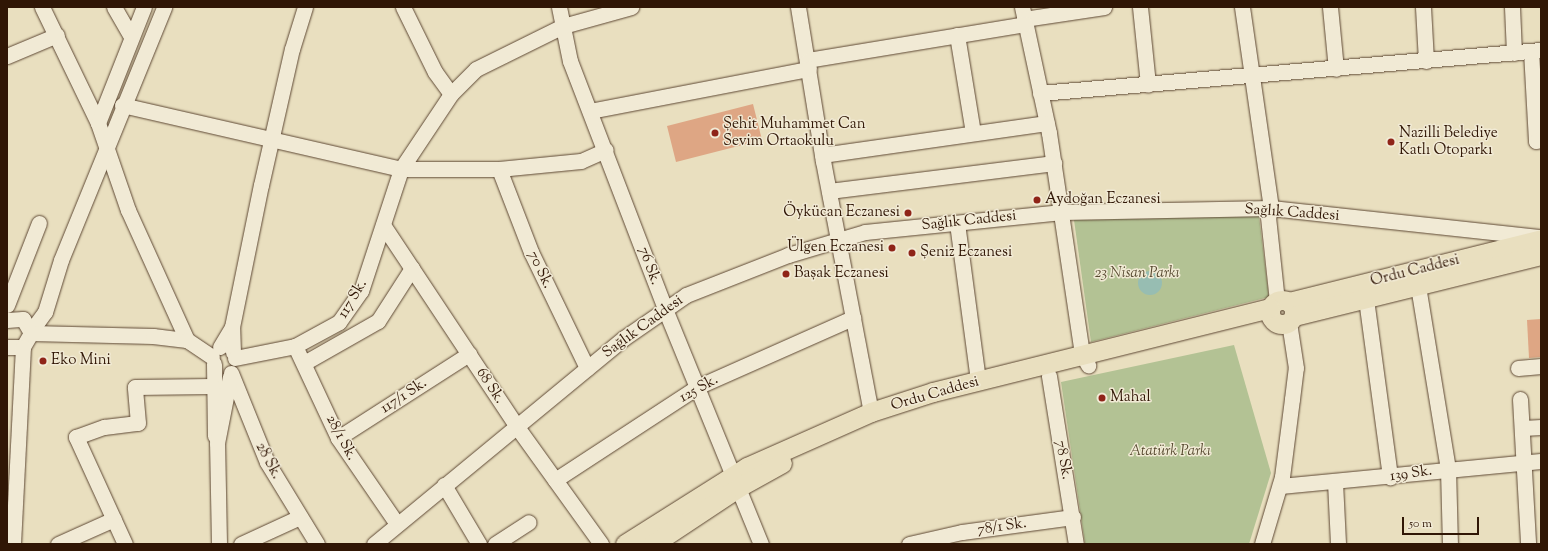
<!DOCTYPE html>
<html>
<head>
<meta charset="utf-8">
<style>
  body { margin:0 }
  #map { position:relative; width:1548px; height:551px; overflow:hidden; background:#e9dfbf; font-family:"Sorts Mill Goudy",serif }
  div>[style] { position:absolute }
  .green>* { inset:0; background:#b3c294 }
  .water>* { inset:0; background:#97bdb2 }
  .round { border-radius:50% }
  .building>* { inset:0; background:#dea684 }
  .roads { filter:drop-shadow(0 0 1px #5e4834) drop-shadow(0 0 1px #5e4834) }
  .minor>* { height:15px; margin:-7.5px; padding:0 7.5px; transform-origin:7.5px; border-radius:7.5px; background:#f1ead5 }
  .major>* { height:19px; margin:-9.5px; padding:0 9.5px; transform-origin:9.5px; border-radius:9.5px; background:#e9dfbf }
  .major>.ring { margin:-9.5px; padding:0; box-sizing:content-box; background:none; border:19px solid #e9dfbf; border-radius:50% }
  .dots>* { width:11px; height:11px; translate:-50% -50%; box-sizing:border-box; border:2px solid #f1ead5; border-radius:50% }
  span { translate:-50% -50%; white-space:nowrap; text-align:center; line-height:1.15; -webkit-text-stroke:3px #f1ead5; paint-order:stroke }
  .poi-label { font-size:15px; color:#301605 }
  .left { translate:0 -50%; text-align:left }
  .right { translate:-100% -50%; text-align:right }
  .street-label { font-size:15px; color:#301605 }
  .park-label { font-size:15px; color:#574a30; font-style:italic }
  .frame { position:absolute; inset:0; border:8px solid #301605; pointer-events:none }
  .scale { position:absolute; left:1402px; top:517px; width:77px; height:18px; box-sizing:border-box; border:2px solid #301605; border-top:0; padding-left:5px; font-size:12px; line-height:14px; white-space:nowrap; color:#301605; -webkit-text-stroke:3px #f1ead5; paint-order:stroke }
</style>
</head>
<body>
<div id="map">
  <div class="green">
    <div style="clip-path:polygon(1259px 216px,1269px 297px,1091px 342px,1074px 220px)"></div>
    <div style="clip-path:polygon(1234px 345px,1271px 473px,1249px 544px,1085px 544px,1061px 382px)"></div>
  </div>
  <div class="water">
    <div class="round" style="left:1138px;top:271px;width:24px;height:24px"></div>
  </div>
  <div class="building">
    <div style="clip-path:polygon(753px 104px,762px 140px,676px 162px,667px 126px)"></div>
    <div style="clip-path:polygon(1541px 319px,1541px 357px,1529px 358px,1527px 320px)"></div>
  </div>
  <div class="roads">
    <div class="minor">
      <div style="left:42px;top:7px;width:129px;rotate:64.2deg"></div>
      <div style="left:98px;top:123px;width:92px;rotate:71deg"></div>
      <div style="left:128px;top:210px;width:143px;rotate:65.6deg"></div>
      <div style="left:114px;top:7px;width:34px;rotate:60deg"></div>
      <div style="left:403px;top:7px;width:72px;rotate:63.8deg"></div>
      <div style="left:435px;top:72px;width:27px;rotate:54deg"></div>
      <div style="left:559px;top:7px;width:55px;rotate:78.5deg"></div>
      <div style="left:570px;top:61px;width:266px;rotate:69deg"></div>
      <div style="left:665px;top:309px;width:254px;rotate:67.8deg"></div>
      <div style="left:798px;top:7px;width:156px;rotate:80.8deg"></div>
      <div style="left:823px;top:161px;width:256px;rotate:79.2deg"></div>
      <div style="left:1022px;top:7px;width:129px;rotate:77.9deg"></div>
      <div style="left:1049px;top:133px;width:223px;rotate:81.5deg"></div>
      <div style="left:1082px;top:354px;width:13px;rotate:61deg"></div>
      <div style="left:1140px;top:7px;width:78px;rotate:84.1deg"></div>
      <div style="left:1242px;top:7px;width:203px;rotate:81.8deg"></div>
      <div style="left:1271px;top:208px;width:9px;rotate:108deg"></div>
      <div style="left:1268px;top:217px;width:84px;rotate:83.9deg"></div>
      <div style="left:1330px;top:7px;width:62px;rotate:84.5deg"></div>
      <div style="left:1423px;top:7px;width:54px;rotate:86.8deg"></div>
      <div style="left:1512px;top:7px;width:46px;rotate:87.5deg"></div>
      <div style="left:1024px;top:19px;width:81px;rotate:-8.5deg"></div>
      <div style="left:957px;top:35px;width:99px;rotate:80.7deg"></div>
      <div style="left:1531px;top:51px;width:90px;rotate:86.8deg"></div>
      <div style="left:1536px;top:141px;width:5px;rotate:-11deg"></div>
      <div style="left:7px;top:56px;width:54px;rotate:-22.8deg"></div>
      <div style="left:808px;top:60px;width:220px;rotate:-9.4deg"></div>
      <div style="left:1040px;top:93px;width:503px;rotate:-4.91deg"></div>
      <div style="left:122px;top:105px;width:286px;rotate:12.9deg"></div>
      <div style="left:401px;top:169px;width:98px"></div>
      <div style="left:499px;top:169px;width:82px;rotate:-5.6deg"></div>
      <div style="left:581px;top:161px;width:27px;rotate:-24deg"></div>
      <div style="left:590px;top:111px;width:223px;rotate:-10.9deg"></div>
      <div style="left:98px;top:123px;width:125px;rotate:-68.4deg"></div>
      <div style="left:822px;top:155px;width:227px;rotate:-8.1deg"></div>
      <div style="left:499px;top:169px;width:89px;rotate:68.9deg"></div>
      <div style="left:531px;top:252px;width:129px;rotate:64.2deg"></div>
      <div style="left:829px;top:191px;width:227px;rotate:-7.1deg"></div>
      <div style="left:957px;top:223px;width:159px;rotate:82.4deg"></div>
      <div style="left:383px;top:225px;width:242px;rotate:56.4deg"></div>
      <div style="left:517px;top:427px;width:144px;rotate:54.3deg"></div>
      <div style="left:1418px;top:286px;width:185px;rotate:80.7deg"></div>
      <div style="left:1448px;top:469px;width:75px;rotate:88.5deg"></div>
      <div style="left:1366px;top:299px;width:180px;rotate:82.3deg"></div>
      <div style="left:7px;top:305px;width:88px;rotate:-68.7deg"></div>
      <div style="left:7px;top:320px;width:16px;rotate:-4deg"></div>
      <div style="left:23px;top:319px;width:16px;rotate:60deg"></div>
      <div style="left:31px;top:333px;width:16px;rotate:120deg"></div>
      <div style="left:23px;top:347px;width:16px;rotate:180deg"></div>
      <div style="left:31px;top:331px;width:24px;rotate:-54deg"></div>
      <div style="left:45px;top:312px;width:54px;rotate:-72.9deg"></div>
      <div style="left:61px;top:260px;width:273px;rotate:-67.8deg"></div>
      <div style="left:31px;top:333px;width:122px;rotate:1.4deg"></div>
      <div style="left:153px;top:336px;width:34px;rotate:7deg"></div>
      <div style="left:187px;top:340px;width:30px;rotate:34deg"></div>
      <div style="left:295px;top:346px;width:102px;rotate:64.9deg"></div>
      <div style="left:338px;top:438px;width:104px;rotate:55.5deg"></div>
      <div style="left:220px;top:347px;width:23px;rotate:-59deg"></div>
      <div style="left:233px;top:352px;width:25px;rotate:-92deg"></div>
      <div style="left:232px;top:327px;width:145px;rotate:-78.5deg"></div>
      <div style="left:261px;top:185px;width:139px;rotate:-77.2deg"></div>
      <div style="left:292px;top:49px;width:44px;rotate:-72.8deg"></div>
      <div style="left:235px;top:358px;width:61px;rotate:-11.3deg"></div>
      <div style="left:295px;top:346px;width:50px;rotate:-28.6deg"></div>
      <div style="left:339px;top:322px;width:38px;rotate:-55deg"></div>
      <div style="left:361px;top:291px;width:128px;rotate:-71.8deg"></div>
      <div style="left:401px;top:169px;width:90px;rotate:-56.3deg"></div>
      <div style="left:451px;top:94px;width:35px;rotate:-45deg"></div>
      <div style="left:476px;top:69px;width:97px;rotate:-26.3deg"></div>
      <div style="left:563px;top:26px;width:71px;rotate:-15.6deg"></div>
      <div style="left:304px;top:363px;width:85px;rotate:-29.6deg"></div>
      <div style="left:378px;top:321px;width:63px;rotate:-57.3deg"></div>
      <div style="left:214px;top:364px;width:72px;rotate:89.2deg"></div>
      <div style="left:1518px;top:368px;width:23px;rotate:-5deg"></div>
      <div style="left:231px;top:373px;width:96px;rotate:68deg"></div>
      <div style="left:267px;top:462px;width:96px;rotate:58.6deg"></div>
      <div style="left:1049px;top:376px;width:170px;rotate:80.9deg"></div>
      <div style="left:1520px;top:399px;width:145px;rotate:86.8deg"></div>
      <div style="left:1523px;top:428px;width:18px;rotate:-3deg"></div>
      <div style="left:338px;top:438px;width:156px;rotate:-32.7deg"></div>
      <div style="left:555px;top:480px;width:170px;rotate:-33.2deg"></div>
      <div style="left:697px;top:387px;width:171px;rotate:-23.9deg"></div>
      <div style="left:1335px;top:482px;width:62px;rotate:87.2deg"></div>
      <div style="left:444px;top:485px;width:69px;rotate:59.3deg"></div>
      <div style="left:1280px;top:486px;width:262px;rotate:-5.5deg"></div>
      <div style="left:13px;top:544px;width:197px;rotate:-87.1deg"></div>
      <div style="left:58px;top:544px;width:61px;rotate:-24.1deg"></div>
      <div style="left:125px;top:544px;width:118px;rotate:-114.6deg"></div>
      <div style="left:76px;top:437px;width:30px;rotate:-20deg"></div>
      <div style="left:104px;top:427px;width:34px;rotate:-7deg"></div>
      <div style="left:138px;top:423px;width:36px;rotate:-95deg"></div>
      <div style="left:135px;top:387px;width:77px;rotate:-0.7deg"></div>
      <div style="left:219px;top:544px;width:101px;rotate:-91.1deg"></div>
      <div style="left:217px;top:443px;width:67px;rotate:-78.9deg"></div>
      <div style="left:241px;top:544px;width:65px;rotate:-24.6deg"></div>
      <div style="left:374px;top:544px;width:324px;rotate:-39.5deg"></div>
      <div style="left:624px;top:338px;width:75px;rotate:-34.7deg"></div>
      <div style="left:686px;top:295px;width:110px;rotate:-21.4deg"></div>
      <div style="left:788px;top:255px;width:80px;rotate:-16.6deg"></div>
      <div style="left:865px;top:232px;width:198px;rotate:-5.8deg"></div>
      <div style="left:1062px;top:212px;width:209px;rotate:-1.1deg"></div>
      <div style="left:1271px;top:208px;width:269px;rotate:6.2deg"></div>
      <div style="left:495px;top:544px;width:40px;rotate:-32.9deg"></div>
      <div style="left:909px;top:544px;width:54px;rotate:-12.8deg"></div>
      <div style="left:962px;top:532px;width:112px;rotate:-7.7deg"></div>
      <div style="left:1262px;top:544px;width:70px;rotate:-73.4deg"></div>
      <div style="left:1282px;top:477px;width:79px;rotate:-82.7deg"></div>
      <div style="left:1292px;top:399px;width:31px;rotate:-83deg"></div>
      <div style="left:1296px;top:368px;width:47px;rotate:-98.7deg"></div>
    </div>
    <div class="major">
      <div class="ring" style="left:1270px;top:300px;width:5px;height:5px"></div>
      <div style="left:1289px;top:302px;width:260px;rotate:-14deg"></div>
      <div style="left:1294px;top:316px;width:254px;rotate:-13.9deg"></div>
      <div style="left:625px;top:544px;width:144px;rotate:-32.3deg"></div>
      <div style="left:747px;top:467px;width:136px;rotate:-23.9deg"></div>
      <div style="left:871px;top:412px;width:65px;rotate:-17.9deg"></div>
      <div style="left:933px;top:392px;width:347px;rotate:-14deg"></div>
      <div style="left:653px;top:544px;width:103px;rotate:-33.5deg"></div>
      <div style="left:739px;top:487px;width:49px;rotate:-29.2deg"></div>
    </div>
  </div>
  <div class="dots">
    <div style="left:715px;top:133px;background:#8f2418"></div>
    <div style="left:1391px;top:142px;background:#8f2418"></div>
    <div style="left:1037px;top:200px;background:#8f2418"></div>
    <div style="left:908px;top:213px;background:#8f2418"></div>
    <div style="left:892px;top:248px;background:#8f2418"></div>
    <div style="left:912px;top:253px;background:#8f2418"></div>
    <div style="left:786px;top:274px;background:#8f2418"></div>
    <div style="left:43px;top:361px;background:#8f2418"></div>
    <div style="left:1102px;top:398px;background:#8f2418"></div>
  </div>
  <div class="poi-label">
    <span class="left" style="left:723px;top:133px">Şehit Muhammet Can<br>Sevim Ortaokulu</span>
    <span class="left" style="left:1399px;top:142px">Nazilli Belediye<br>Katlı Otoparkı</span>
    <span class="left" style="left:1045px;top:200px">Aydoğan Eczanesi</span>
    <span class="right" style="left:900px;top:213px">Öykücan Eczanesi</span>
    <span class="right" style="left:884px;top:248px">Ülgen Eczanesi</span>
    <span class="left" style="left:920px;top:253px">Şeniz Eczanesi</span>
    <span class="left" style="left:794px;top:274px">Başak Eczanesi</span>
    <span class="left" style="left:51px;top:361px">Eko Mini</span>
    <span class="left" style="left:1110px;top:398px">Mahal</span>
  </div>
  <div class="street-label">
    <span style="left:1292px;top:213px;rotate:4deg">Sağlık Caddesi</span>
    <span style="left:969px;top:221px;rotate:-6deg">Sağlık Caddesi</span>
    <span style="left:649px;top:266px;rotate:70deg">76 Sk.</span>
    <span style="left:540px;top:270px;rotate:65deg">70 Sk.</span>
    <span style="left:1415px;top:271px;rotate:-14deg">Ordu Caddesi</span>
    <span style="left:353px;top:299px;rotate:-59deg">117 Sk.</span>
    <span style="left:643px;top:327px;rotate:-36deg">Sağlık Caddesi</span>
    <span style="left:490px;top:386px;rotate:57deg">68 Sk.</span>
    <span style="left:699px;top:389px;rotate:-29deg">125 Sk.</span>
    <span style="left:935px;top:394px;rotate:-16deg">Ordu Caddesi</span>
    <span style="left:404px;top:396px;rotate:-33deg">117/1 Sk.</span>
    <span style="left:341px;top:438px;rotate:62deg">28/1 Sk.</span>
    <span style="left:1063px;top:460px;rotate:80deg">78 Sk.</span>
    <span style="left:268px;top:461px;rotate:62deg">28 Sk.</span>
    <span style="left:1411px;top:474px;rotate:-8deg">139 Sk.</span>
    <span style="left:1002px;top:527px;rotate:-8deg">78/1 Sk.</span>
  </div>
  <div class="park-label">
    <span style="left:1137px;top:274px">23 Nisan Parkı</span>
    <span style="left:1170px;top:452px">Atatürk Parkı</span>
  </div>
  <div class="frame"></div>
  <div class="scale">50 m</div>
</div>
</body>
</html>
